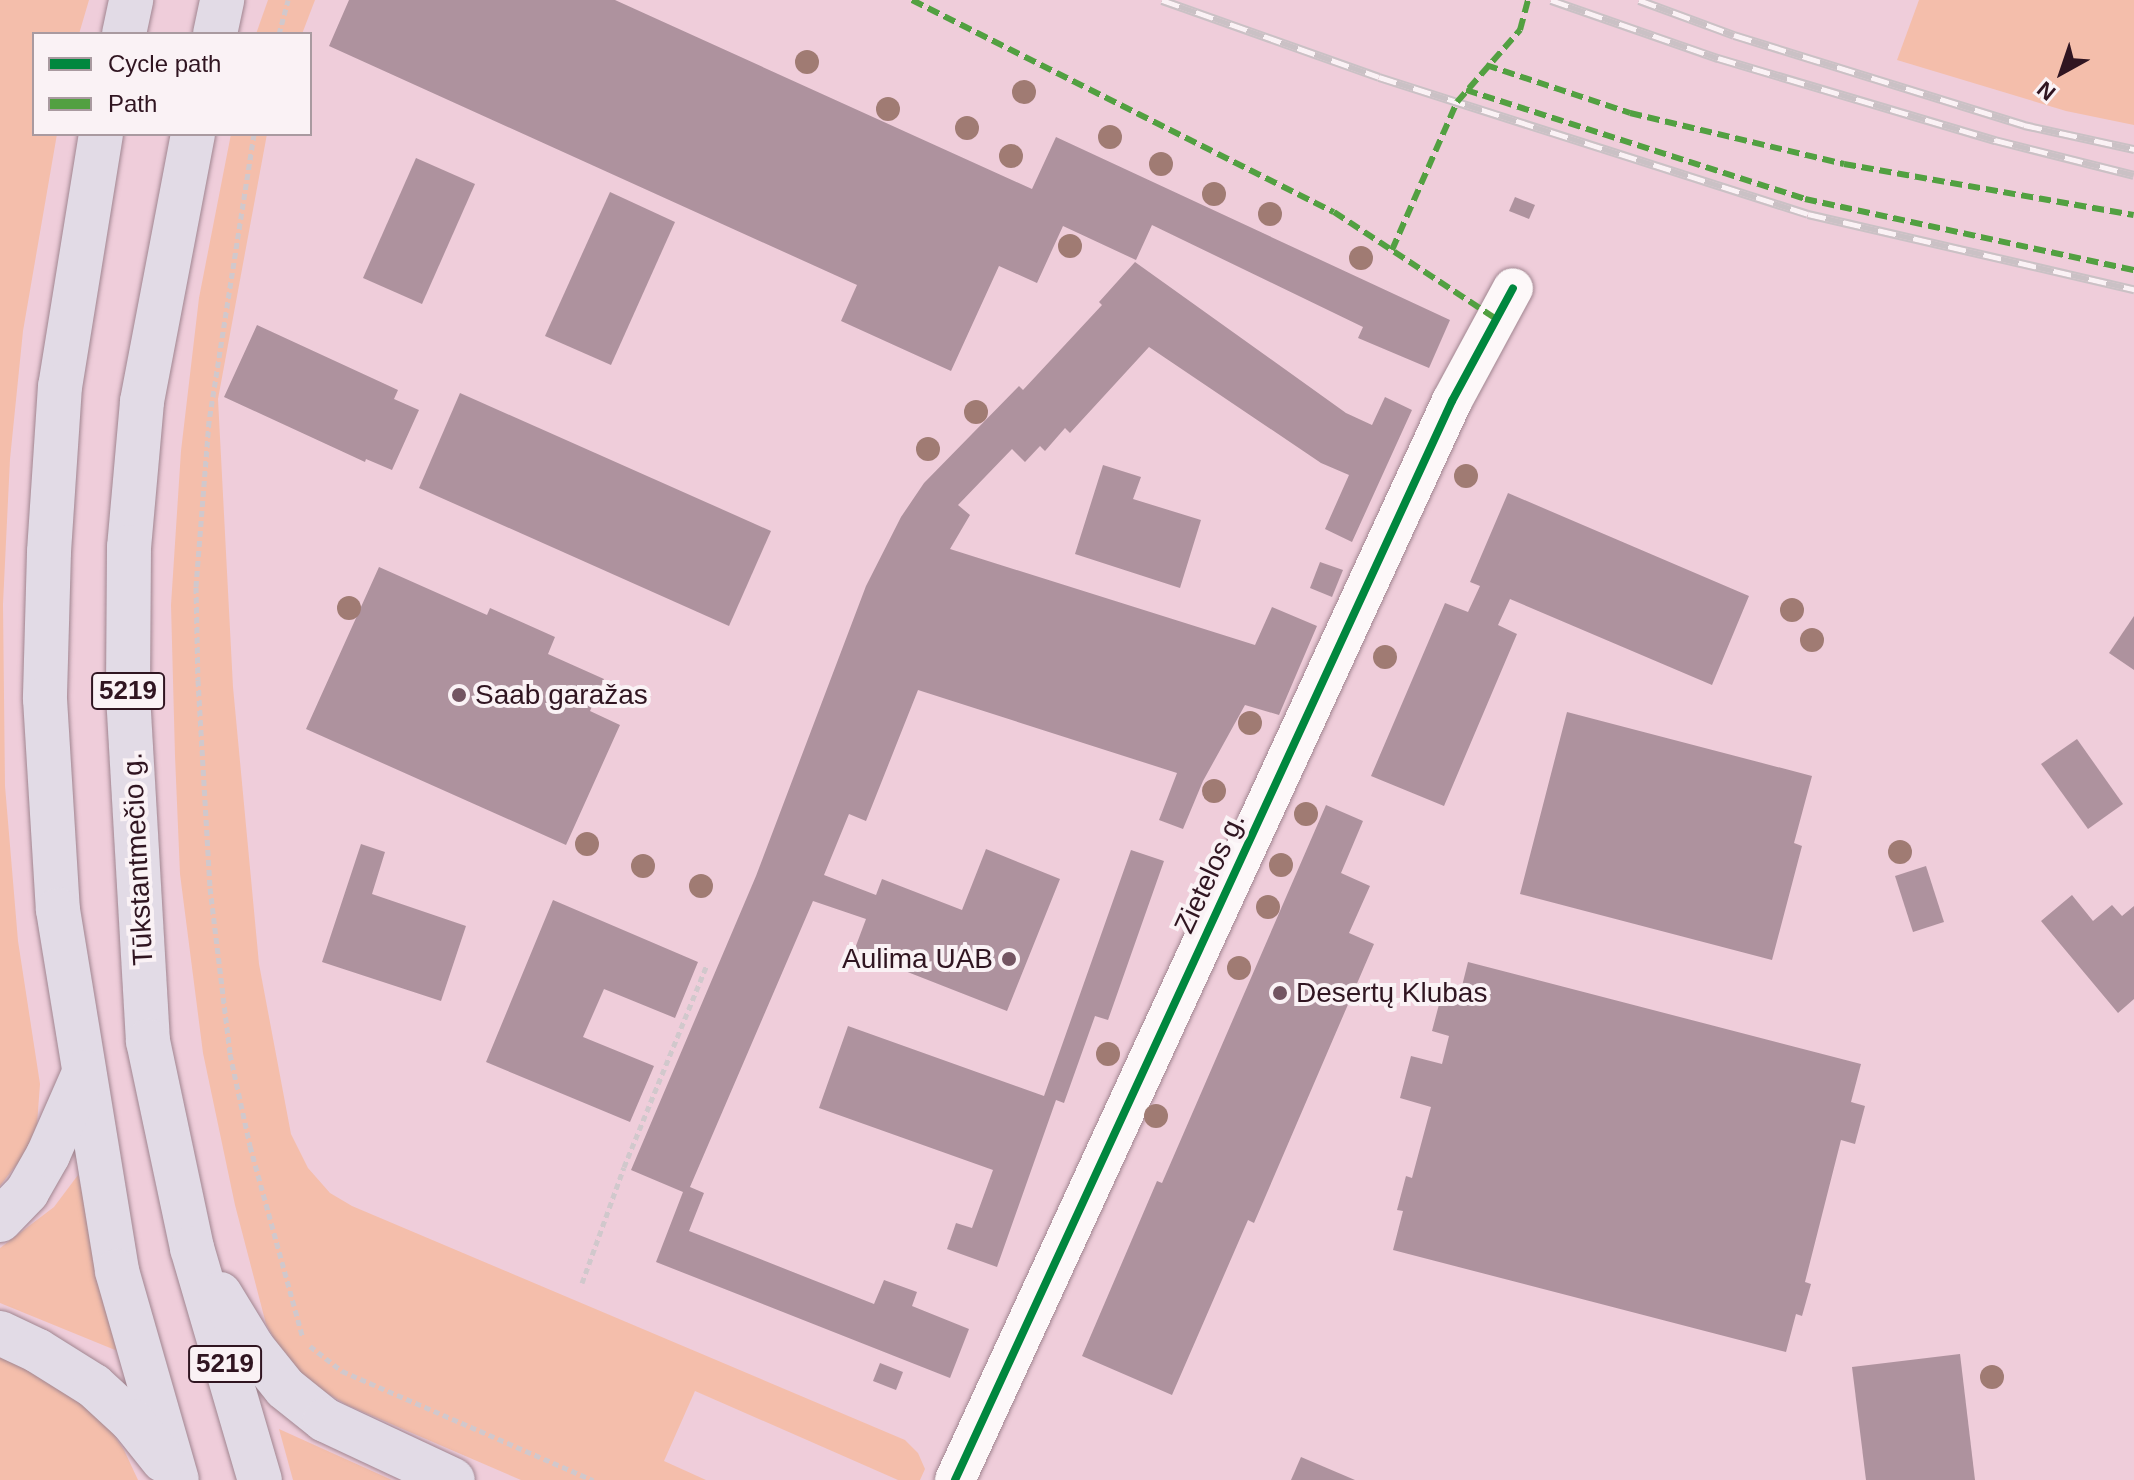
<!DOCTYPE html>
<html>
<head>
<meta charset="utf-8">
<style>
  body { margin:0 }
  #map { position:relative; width:2134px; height:1480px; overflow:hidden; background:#efcdda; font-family:Helvetica,sans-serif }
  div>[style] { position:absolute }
  .green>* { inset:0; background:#f4beab }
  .building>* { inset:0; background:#ae929e }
  .path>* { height:5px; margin-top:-2.5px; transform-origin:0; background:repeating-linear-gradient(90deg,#d1c8cc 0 6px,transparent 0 10px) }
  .roads { filter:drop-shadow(0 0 2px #a08590) drop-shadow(0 0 2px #a08590) }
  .street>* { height:40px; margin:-20px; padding:0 20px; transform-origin:20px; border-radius:20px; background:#fdf8f9 }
  .highway>* { height:44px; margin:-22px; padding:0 22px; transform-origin:22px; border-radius:22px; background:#e2dbe6 }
  .rail>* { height:9px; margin-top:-4.5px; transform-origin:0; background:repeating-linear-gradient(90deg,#faf2f5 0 18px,#cac1c5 0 36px); box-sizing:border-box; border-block:2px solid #cac1c5 }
  .quiet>* { height:6px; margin-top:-3px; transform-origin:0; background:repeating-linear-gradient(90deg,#52a041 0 12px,transparent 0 18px) }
  .cycleway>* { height:8px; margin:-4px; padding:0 4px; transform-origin:4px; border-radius:4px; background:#00873e }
  .trees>* { width:24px; height:24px; margin:-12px; border-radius:50%; background:#a07b73 }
  .dots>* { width:22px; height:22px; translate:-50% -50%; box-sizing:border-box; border:4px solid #faf2f5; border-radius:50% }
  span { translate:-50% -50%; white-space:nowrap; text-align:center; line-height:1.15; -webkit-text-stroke:8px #faf2f5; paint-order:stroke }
  .shield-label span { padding:2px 6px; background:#faf2f5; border:2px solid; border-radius:6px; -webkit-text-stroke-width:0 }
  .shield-label { font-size:26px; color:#301521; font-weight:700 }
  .poi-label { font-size:28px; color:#301521 }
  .left { translate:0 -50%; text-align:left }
  .right { translate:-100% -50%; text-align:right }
  .street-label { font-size:28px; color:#301521 }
  .legend { position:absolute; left:32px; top:32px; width:280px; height:104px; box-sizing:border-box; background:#faf2f5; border:2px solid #a99aa0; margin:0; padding:10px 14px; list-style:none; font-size:24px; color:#301521 }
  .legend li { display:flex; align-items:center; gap:16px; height:40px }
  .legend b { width:40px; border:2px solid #a99aa0 }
  .north { position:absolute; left:2022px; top:32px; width:80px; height:80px; -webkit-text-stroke:6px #faf2f5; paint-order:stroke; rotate:220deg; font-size:22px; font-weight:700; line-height:32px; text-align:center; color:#301521 }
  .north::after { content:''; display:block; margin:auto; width:28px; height:36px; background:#301521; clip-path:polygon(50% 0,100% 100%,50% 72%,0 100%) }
</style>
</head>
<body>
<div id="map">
  <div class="green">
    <div style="clip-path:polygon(0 0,89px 0,79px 34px,34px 34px,34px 134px,57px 134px,23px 331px,10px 459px,3px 604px,5px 786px,18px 941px,40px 1084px,37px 1124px,27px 1151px,0 1186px)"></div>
    <div style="clip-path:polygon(268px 0,315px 0,302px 34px,256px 34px)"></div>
    <div style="clip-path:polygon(1919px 0,2134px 0,2134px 125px,2066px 111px,1897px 60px)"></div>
    <div style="clip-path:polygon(231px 134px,267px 134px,218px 399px,233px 687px,259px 964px,291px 1134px,308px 1168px,330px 1193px,352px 1206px,905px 1440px,918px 1453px,925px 1469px,920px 1480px,898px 1480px,695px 1391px,664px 1461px,706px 1480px,521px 1480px,347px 1405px,310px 1383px,287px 1361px,266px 1324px,235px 1205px,203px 1053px,180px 874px,175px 756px,171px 605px,181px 451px,199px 298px)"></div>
    <div style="clip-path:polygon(78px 1175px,120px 1352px,0 1303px,0 1248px,54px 1207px)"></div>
    <div style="clip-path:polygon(0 1357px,32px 1370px,103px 1419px,124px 1450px,138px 1480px,0 1480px)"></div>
    <div style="clip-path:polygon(279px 1429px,392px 1480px,293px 1480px)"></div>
  </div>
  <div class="building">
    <div style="clip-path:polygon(349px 0,615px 0,1032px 189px,1056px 137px,1450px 320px,1429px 368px,1358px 338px,1363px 327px,1152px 225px,1136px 260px,1063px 226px,1037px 283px,999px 266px,951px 371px,841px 321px,857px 285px,329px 46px)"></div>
    <div style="clip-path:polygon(416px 158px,475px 184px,422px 304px,363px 278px)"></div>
    <div style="clip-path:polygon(610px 192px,675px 222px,611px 365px,545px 336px)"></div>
    <div style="clip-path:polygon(1515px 197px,1535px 205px,1529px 219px,1509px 211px)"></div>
    <div style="clip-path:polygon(1135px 262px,1346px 413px,1372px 425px,1385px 397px,1412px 410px,1352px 542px,1325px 529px,1349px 475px,1321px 463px,1149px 347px,1070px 433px,1065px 428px,1045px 451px,1040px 446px,1025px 462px,1012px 449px,958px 505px,970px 515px,950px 549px,1255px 645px,1272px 607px,1317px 626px,1279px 715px,1245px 705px,1203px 781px,1183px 829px,1159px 820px,1177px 773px,918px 690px,866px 821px,849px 814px,824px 875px,876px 895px,882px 879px,962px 910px,986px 849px,1060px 879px,1007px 1011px,854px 951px,866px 919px,813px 901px,690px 1187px,704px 1193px,689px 1231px,874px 1304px,884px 1280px,917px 1292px,912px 1306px,969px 1329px,950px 1378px,656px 1262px,683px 1192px,631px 1170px,756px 876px,866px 586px,901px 517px,924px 483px,1019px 386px,1023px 390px,1102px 305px,1099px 302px)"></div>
    <div style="clip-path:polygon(257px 325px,398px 390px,394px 399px,419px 410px,392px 470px,366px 459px,365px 462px,224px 397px)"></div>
    <div style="clip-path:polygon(460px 393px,771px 531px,729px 626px,419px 488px)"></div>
    <div style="clip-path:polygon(1103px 465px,1141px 477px,1133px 499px,1201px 520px,1180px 588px,1075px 554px)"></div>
    <div style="clip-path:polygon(1508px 493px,1749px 596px,1712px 685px,1510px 599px,1498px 625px,1517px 634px,1444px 806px,1371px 776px,1445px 603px,1468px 612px,1480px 586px,1470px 582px)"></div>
    <div style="clip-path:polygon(1320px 562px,1343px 570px,1332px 597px,1310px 588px)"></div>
    <div style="clip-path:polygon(379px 567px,487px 615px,490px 608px,555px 637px,548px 654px,604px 679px,590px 711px,620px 725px,566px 845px,306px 729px)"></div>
    <div style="clip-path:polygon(2134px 616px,2134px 670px,2109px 653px)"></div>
    <div style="clip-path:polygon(1567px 712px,1812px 776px,1794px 843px,1802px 846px,1772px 960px,1520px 894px)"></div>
    <div style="clip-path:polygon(2077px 739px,2123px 804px,2088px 829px,2041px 764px)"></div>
    <div style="clip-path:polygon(1326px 805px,1363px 821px,1341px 873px,1370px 886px,1349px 933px,1374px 944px,1254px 1223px,1248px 1220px,1172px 1395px,1082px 1356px,1157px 1181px,1162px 1183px)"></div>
    <div style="clip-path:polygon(361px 844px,385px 852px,372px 894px,466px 926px,441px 1001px,322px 962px)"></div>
    <div style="clip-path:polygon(1131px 850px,1164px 861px,1108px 1020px,1095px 1016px,1064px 1103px,1056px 1100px,997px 1267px,947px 1249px,956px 1223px,972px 1228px,993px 1170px,819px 1108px,848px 1026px,1044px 1096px)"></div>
    <div style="clip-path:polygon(1926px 866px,1944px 922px,1913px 932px,1895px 876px)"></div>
    <div style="clip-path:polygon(2072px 895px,2093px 921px,2112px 905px,2122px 916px,2134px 906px,2134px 999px,2118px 1013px,2041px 921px)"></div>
    <div style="clip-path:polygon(553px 900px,698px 962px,675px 1018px,604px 989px,583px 1037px,654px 1066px,630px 1122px,486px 1062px)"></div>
    <div style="clip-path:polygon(1468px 962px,1861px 1064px,1851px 1102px,1865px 1106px,1855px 1144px,1841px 1140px,1805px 1282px,1811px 1284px,1802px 1316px,1796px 1314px,1786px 1352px,1393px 1250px,1403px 1211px,1397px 1210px,1406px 1176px,1412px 1178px,1431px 1107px,1400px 1098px,1411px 1056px,1442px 1064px,1449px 1036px,1432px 1031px,1442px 993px,1459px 998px)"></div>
    <div style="clip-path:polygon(1960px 1354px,1975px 1480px,1866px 1480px,1852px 1367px)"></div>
    <div style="clip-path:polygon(880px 1363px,903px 1372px,896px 1390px,873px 1381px)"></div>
    <div style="clip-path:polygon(1301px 1457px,1355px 1480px,1291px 1480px)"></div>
  </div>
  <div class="path">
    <div style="left:279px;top:34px;width:35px;rotate:-75deg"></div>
    <div style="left:254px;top:134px;width:291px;rotate:98.9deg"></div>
    <div style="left:209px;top:421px;width:167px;rotate:94.5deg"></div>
    <div style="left:196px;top:587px;width:93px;rotate:88.8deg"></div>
    <div style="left:198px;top:680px;width:208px;rotate:86.7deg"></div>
    <div style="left:210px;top:888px;width:167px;rotate:83.1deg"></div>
    <div style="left:230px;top:1054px;width:94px;rotate:77.7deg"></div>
    <div style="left:250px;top:1146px;width:199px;rotate:74.6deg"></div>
    <div style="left:582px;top:1283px;width:123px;rotate:-70.1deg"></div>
    <div style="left:624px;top:1167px;width:218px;rotate:-67.7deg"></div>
    <div style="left:310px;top:1346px;width:41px;rotate:38deg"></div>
    <div style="left:342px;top:1371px;width:274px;rotate:23.5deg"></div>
  </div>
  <div class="roads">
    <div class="street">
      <div style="left:955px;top:1480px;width:1188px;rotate:-65.27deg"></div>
      <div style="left:1452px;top:401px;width:128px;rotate:-61.6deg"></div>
    </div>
    <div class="highway">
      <div style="left:124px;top:34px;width:35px;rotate:-78deg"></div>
      <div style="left:215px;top:34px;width:35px;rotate:-78deg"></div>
      <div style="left:101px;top:134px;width:255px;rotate:99.2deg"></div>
      <div style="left:60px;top:386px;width:166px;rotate:93.8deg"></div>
      <div style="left:49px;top:552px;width:147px;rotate:91.6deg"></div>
      <div style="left:45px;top:699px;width:211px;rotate:86.5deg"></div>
      <div style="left:58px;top:910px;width:366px;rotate:80.7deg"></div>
      <div style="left:117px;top:1271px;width:217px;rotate:74deg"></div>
      <div style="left:193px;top:134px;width:273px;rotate:100.8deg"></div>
      <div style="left:142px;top:402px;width:146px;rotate:95.1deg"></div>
      <div style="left:129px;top:547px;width:148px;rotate:90.4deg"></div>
      <div style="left:128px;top:695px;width:347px;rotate:86.7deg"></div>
      <div style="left:148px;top:1041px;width:212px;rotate:78deg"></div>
      <div style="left:192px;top:1248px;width:242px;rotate:73.7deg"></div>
      <div style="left:0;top:1220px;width:39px;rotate:-46deg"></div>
      <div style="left:27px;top:1192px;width:43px;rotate:-60.4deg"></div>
      <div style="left:48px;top:1155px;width:90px;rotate:-66.3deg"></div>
      <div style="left:220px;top:1294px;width:63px;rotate:58.6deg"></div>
      <div style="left:253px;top:1348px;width:51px;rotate:51.3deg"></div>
      <div style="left:285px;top:1388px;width:51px;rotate:38.7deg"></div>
      <div style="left:325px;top:1420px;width:141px;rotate:25.1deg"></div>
      <div style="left:0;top:1333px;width:42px;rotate:25.3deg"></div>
      <div style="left:38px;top:1351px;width:66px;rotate:32deg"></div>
      <div style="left:94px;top:1386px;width:52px;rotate:42.6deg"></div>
      <div style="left:132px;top:1421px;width:50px;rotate:51.5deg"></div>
    </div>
  </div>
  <div class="rail">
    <div style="left:1162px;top:0;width:230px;rotate:19.5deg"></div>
    <div style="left:1379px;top:77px;width:450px;rotate:17.7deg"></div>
    <div style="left:1808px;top:214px;width:335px;rotate:13deg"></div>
    <div style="left:1551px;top:0;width:177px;rotate:19.2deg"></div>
    <div style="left:1718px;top:58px;width:289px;rotate:16.5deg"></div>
    <div style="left:1995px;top:140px;width:143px;rotate:14.1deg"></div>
    <div style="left:1639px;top:0;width:101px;rotate:20.2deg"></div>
    <div style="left:1734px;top:35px;width:304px;rotate:17.2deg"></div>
    <div style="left:2024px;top:125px;width:113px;rotate:12.3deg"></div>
  </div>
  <div class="quiet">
    <div style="left:912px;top:0;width:472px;rotate:26.7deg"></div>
    <div style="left:1334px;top:212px;width:193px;rotate:33.4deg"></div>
    <div style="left:1486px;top:65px;width:152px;rotate:18.4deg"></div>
    <div style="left:1630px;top:113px;width:220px;rotate:13.4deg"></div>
    <div style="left:1844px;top:164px;width:294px;rotate:10deg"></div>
    <div style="left:1466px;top:90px;width:356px;rotate:17.8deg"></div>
    <div style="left:1805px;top:199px;width:337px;rotate:12.2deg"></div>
    <div style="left:1392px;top:250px;width:162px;rotate:-66.3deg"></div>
    <div style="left:1457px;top:102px;width:96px;rotate:-48.8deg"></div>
    <div style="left:1520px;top:30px;width:31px;rotate:-75deg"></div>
  </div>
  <div class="cycleway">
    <div style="left:955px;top:1480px;width:1188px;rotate:-65.27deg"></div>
    <div style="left:1452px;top:401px;width:128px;rotate:-61.6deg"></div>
  </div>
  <div class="trees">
    <div style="left:807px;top:62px"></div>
    <div style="left:1024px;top:92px"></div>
    <div style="left:888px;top:109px"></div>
    <div style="left:967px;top:128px"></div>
    <div style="left:1110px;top:137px"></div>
    <div style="left:1011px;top:156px"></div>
    <div style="left:1161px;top:164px"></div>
    <div style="left:1214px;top:194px"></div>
    <div style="left:1270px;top:214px"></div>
    <div style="left:1070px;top:246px"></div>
    <div style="left:1361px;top:258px"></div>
    <div style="left:976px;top:412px"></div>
    <div style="left:928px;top:449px"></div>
    <div style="left:1466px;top:476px"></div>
    <div style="left:349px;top:608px"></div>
    <div style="left:1792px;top:610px"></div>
    <div style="left:1812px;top:640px"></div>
    <div style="left:1385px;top:657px"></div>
    <div style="left:1250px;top:723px"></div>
    <div style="left:1214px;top:791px"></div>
    <div style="left:1306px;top:814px"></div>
    <div style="left:587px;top:844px"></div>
    <div style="left:1900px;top:852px"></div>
    <div style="left:1281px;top:865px"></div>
    <div style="left:643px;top:866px"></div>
    <div style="left:701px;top:886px"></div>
    <div style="left:1268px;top:907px"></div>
    <div style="left:1239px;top:968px"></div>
    <div style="left:1108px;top:1054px"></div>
    <div style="left:1156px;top:1116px"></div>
    <div style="left:1992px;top:1377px"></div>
  </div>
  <div class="dots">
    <div style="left:459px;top:695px;background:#735562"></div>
    <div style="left:1009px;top:959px;background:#735562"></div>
    <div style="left:1280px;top:993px;background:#735562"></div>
  </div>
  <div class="shield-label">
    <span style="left:128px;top:691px">5219</span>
    <span style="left:225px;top:1364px">5219</span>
  </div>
  <div class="poi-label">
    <span class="left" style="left:475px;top:695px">Saab garažas</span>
    <span class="right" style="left:993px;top:959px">Aulima UAB</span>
    <span class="left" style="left:1296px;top:993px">Desertų Klubas</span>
  </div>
  <div class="street-label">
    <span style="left:138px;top:859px;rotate:-93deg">Tūkstantmečio g.</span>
    <span style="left:1210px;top:873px;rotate:-65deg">Zietelos g.</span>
  </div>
  <ul class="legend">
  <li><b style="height:10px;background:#00873e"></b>Cycle path</li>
  <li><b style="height:10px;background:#52a041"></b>Path</li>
  </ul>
  <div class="north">N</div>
</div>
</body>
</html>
